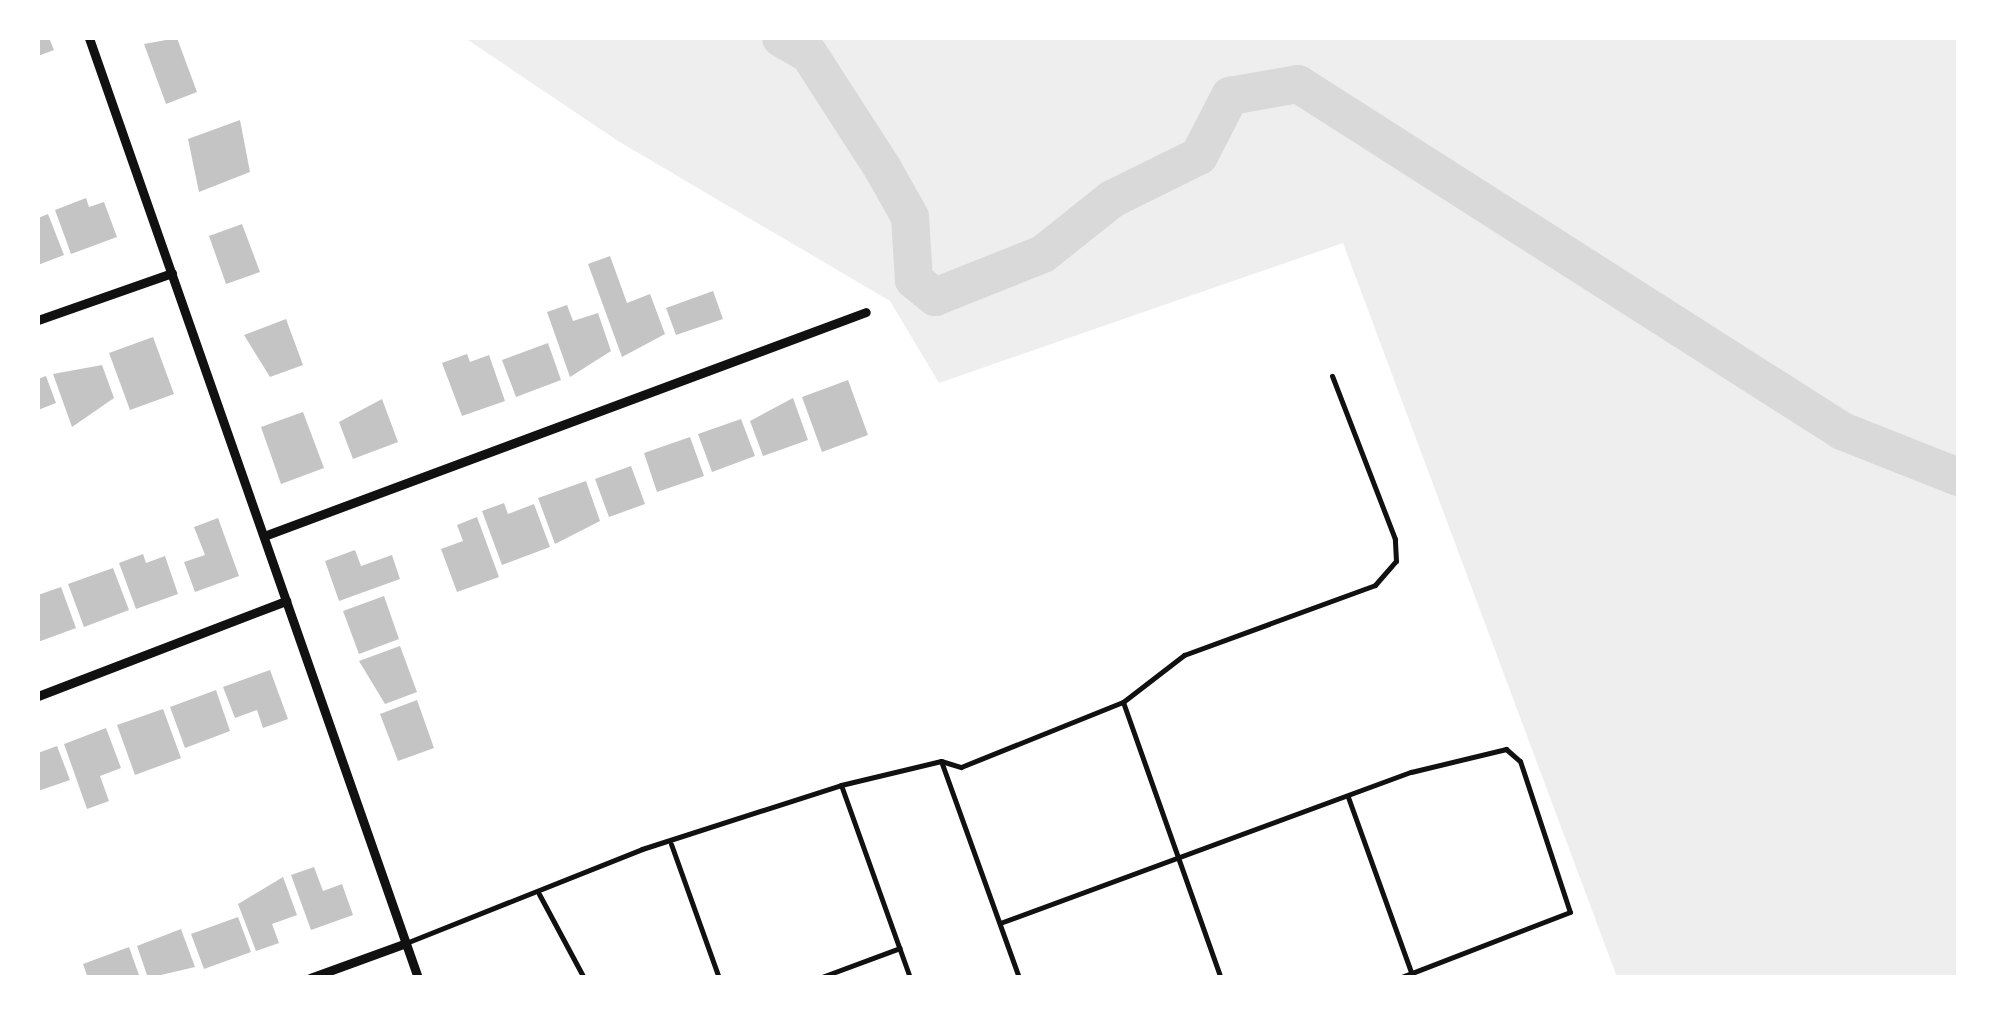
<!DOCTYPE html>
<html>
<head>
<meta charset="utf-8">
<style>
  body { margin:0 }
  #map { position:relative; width:1996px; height:1015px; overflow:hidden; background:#fff; font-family:Barlow,sans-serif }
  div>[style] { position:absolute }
  .green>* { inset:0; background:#eee }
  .river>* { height:38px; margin:-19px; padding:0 19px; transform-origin:19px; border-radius:19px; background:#d9d9d9 }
  .building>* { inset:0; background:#c4c4c4 }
  .service>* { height:5px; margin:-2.5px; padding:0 2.5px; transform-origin:2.5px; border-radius:2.5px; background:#111 }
  .minor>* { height:9px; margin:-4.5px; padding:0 4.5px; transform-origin:4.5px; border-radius:4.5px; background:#111 }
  span { translate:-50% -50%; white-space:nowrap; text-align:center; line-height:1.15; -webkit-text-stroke:10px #fff; paint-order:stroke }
  .frame { position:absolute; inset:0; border:40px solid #fff; pointer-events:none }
</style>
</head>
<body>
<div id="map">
  <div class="green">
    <div style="clip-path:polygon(465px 38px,1958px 38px,1958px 977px,1617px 977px,1343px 243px,939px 383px,890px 301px,618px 141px)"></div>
  </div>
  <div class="river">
    <div style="left:781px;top:38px;width:32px;rotate:30deg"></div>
    <div style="left:809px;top:54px;width:137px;rotate:57.2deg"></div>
    <div style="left:883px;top:169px;width:55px;rotate:60.6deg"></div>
    <div style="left:910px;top:217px;width:63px;rotate:86.4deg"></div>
    <div style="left:914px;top:280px;width:27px;rotate:39deg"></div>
    <div style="left:935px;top:297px;width:116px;rotate:-21.7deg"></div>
    <div style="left:1043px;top:254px;width:88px;rotate:-38.6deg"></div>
    <div style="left:1112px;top:199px;width:97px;rotate:-26.3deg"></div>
    <div style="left:1199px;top:156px;width:68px;rotate:-62.7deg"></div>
    <div style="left:1230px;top:96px;width:69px;rotate:-10deg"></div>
    <div style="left:1298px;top:84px;width:645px;rotate:32.53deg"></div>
    <div style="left:1842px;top:431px;width:125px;rotate:21.6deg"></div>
  </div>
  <div class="building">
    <div style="clip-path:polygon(38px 38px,49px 38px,54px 50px,38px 56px)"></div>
    <div style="clip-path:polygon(177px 38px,197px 92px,166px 104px,144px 44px)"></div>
    <div style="clip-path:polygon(240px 120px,250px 172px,199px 192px,188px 139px)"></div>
    <div style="clip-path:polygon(86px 198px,89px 207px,104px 202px,117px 237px,71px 254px,55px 210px)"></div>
    <div style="clip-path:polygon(48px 214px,64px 255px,38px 265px,38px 218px)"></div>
    <div style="clip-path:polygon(242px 224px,260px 272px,226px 284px,209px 236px)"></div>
    <div style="clip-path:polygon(610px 256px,627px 303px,650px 294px,665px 334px,622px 357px,588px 264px)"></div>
    <div style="clip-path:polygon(713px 291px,723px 319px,676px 335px,666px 308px)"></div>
    <div style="clip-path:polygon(567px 305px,573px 321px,598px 313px,611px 351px,570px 377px,547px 312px)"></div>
    <div style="clip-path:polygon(286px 319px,303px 365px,270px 377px,244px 335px)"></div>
    <div style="clip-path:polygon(153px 337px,174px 394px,130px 410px,109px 353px)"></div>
    <div style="clip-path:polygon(548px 343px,561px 380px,516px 397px,502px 360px)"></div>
    <div style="clip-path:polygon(467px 354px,470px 362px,489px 355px,505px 401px,462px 416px,442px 363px)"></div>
    <div style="clip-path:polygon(102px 365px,114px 398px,72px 427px,53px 374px)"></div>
    <div style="clip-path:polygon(46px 376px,56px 403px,38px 410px,38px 379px)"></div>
    <div style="clip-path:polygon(848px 380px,868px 435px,822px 452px,802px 397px)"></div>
    <div style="clip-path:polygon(793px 398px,808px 440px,763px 456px,750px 421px)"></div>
    <div style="clip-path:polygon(382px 399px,398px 442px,353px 459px,339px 422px)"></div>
    <div style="clip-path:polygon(303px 412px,324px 468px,281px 484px,261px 427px)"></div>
    <div style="clip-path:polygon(741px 419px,755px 456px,712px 472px,698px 434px)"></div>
    <div style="clip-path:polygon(690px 437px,704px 476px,657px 492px,644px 453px)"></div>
    <div style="clip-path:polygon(631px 466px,645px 504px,609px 517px,595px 479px)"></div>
    <div style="clip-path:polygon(586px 481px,600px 521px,555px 544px,538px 498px)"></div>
    <div style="clip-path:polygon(504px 503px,508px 514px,534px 504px,550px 547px,502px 565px,482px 511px)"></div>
    <div style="clip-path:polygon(477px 517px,499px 577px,457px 592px,441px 549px,463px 541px,457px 525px)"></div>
    <div style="clip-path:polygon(218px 518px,239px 576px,195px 592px,184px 562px,205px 555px,194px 527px)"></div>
    <div style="clip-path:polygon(355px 550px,361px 566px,392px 555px,400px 579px,339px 601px,325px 561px)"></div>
    <div style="clip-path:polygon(143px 554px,146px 563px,165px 556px,178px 594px,136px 609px,119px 563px)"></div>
    <div style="clip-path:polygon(113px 568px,129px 610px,84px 627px,68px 584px)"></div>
    <div style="clip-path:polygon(61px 587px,76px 628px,38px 642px,38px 595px)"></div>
    <div style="clip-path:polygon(384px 596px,399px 639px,359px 654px,343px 611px)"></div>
    <div style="clip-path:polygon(400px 646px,417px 692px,385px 704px,359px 661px)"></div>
    <div style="clip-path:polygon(270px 670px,288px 719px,263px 728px,257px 710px,235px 718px,223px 687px)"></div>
    <div style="clip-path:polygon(216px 690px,230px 731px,185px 748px,170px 707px)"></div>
    <div style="clip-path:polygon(417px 700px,434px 748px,398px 761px,380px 714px)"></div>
    <div style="clip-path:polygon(163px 709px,181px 758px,135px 775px,117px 725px)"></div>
    <div style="clip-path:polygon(106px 728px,121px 768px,100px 776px,109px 801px,87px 809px,64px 744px)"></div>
    <div style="clip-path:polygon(57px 746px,70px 780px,38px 791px,38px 753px)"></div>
    <div style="clip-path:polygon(314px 867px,323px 891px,342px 884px,353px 915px,311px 930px,291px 875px)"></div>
    <div style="clip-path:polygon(283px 877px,297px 915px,272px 924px,279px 943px,256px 951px,238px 904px)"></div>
    <div style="clip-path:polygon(238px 917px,251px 952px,204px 969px,191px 934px)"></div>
    <div style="clip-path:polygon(181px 929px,195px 967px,148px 978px,137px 946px)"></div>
    <div style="clip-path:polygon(129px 947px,140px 978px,88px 978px,83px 964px)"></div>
  </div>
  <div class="service">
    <div style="left:1123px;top:702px;width:293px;rotate:70.5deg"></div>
    <div style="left:941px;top:761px;width:231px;rotate:70.2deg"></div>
    <div style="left:841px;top:785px;width:205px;rotate:70.3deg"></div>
    <div style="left:1348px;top:797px;width:192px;rotate:70.2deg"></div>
    <div style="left:671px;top:844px;width:142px;rotate:70.3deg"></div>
    <div style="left:539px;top:894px;width:95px;rotate:61.8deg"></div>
    <div style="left:1000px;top:923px;width:438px;rotate:-20.2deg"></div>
    <div style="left:1411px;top:772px;width:98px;rotate:-13.6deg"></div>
    <div style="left:1506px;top:749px;width:18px;rotate:41deg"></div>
    <div style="left:1520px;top:761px;width:159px;rotate:71.7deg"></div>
    <div style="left:1570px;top:912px;width:183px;rotate:158.9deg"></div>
    <div style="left:406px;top:943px;width:254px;rotate:-21.7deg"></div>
    <div style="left:642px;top:849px;width:209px;rotate:-17.8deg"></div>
    <div style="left:841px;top:785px;width:103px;rotate:-13.5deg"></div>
    <div style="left:941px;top:761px;width:21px;rotate:17deg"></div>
    <div style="left:961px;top:767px;width:175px;rotate:-21.9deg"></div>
    <div style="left:1123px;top:702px;width:77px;rotate:-37.6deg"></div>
    <div style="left:1184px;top:655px;width:203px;rotate:-20.1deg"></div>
    <div style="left:1375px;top:585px;width:32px;rotate:-49deg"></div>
    <div style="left:1396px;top:561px;width:22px;rotate:-93deg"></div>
    <div style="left:1395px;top:539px;width:175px;rotate:-111.1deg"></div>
    <div style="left:819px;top:978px;width:86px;rotate:-20.3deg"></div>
  </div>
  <div class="minor">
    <div style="left:89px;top:38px;width:996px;rotate:70.71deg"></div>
    <div style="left:38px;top:320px;width:142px;rotate:-19.3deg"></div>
    <div style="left:264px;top:536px;width:642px;rotate:-20.41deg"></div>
    <div style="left:38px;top:696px;width:266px;rotate:-21deg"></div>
    <div style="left:310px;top:978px;width:102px;rotate:-20deg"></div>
  </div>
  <div class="frame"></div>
</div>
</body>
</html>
